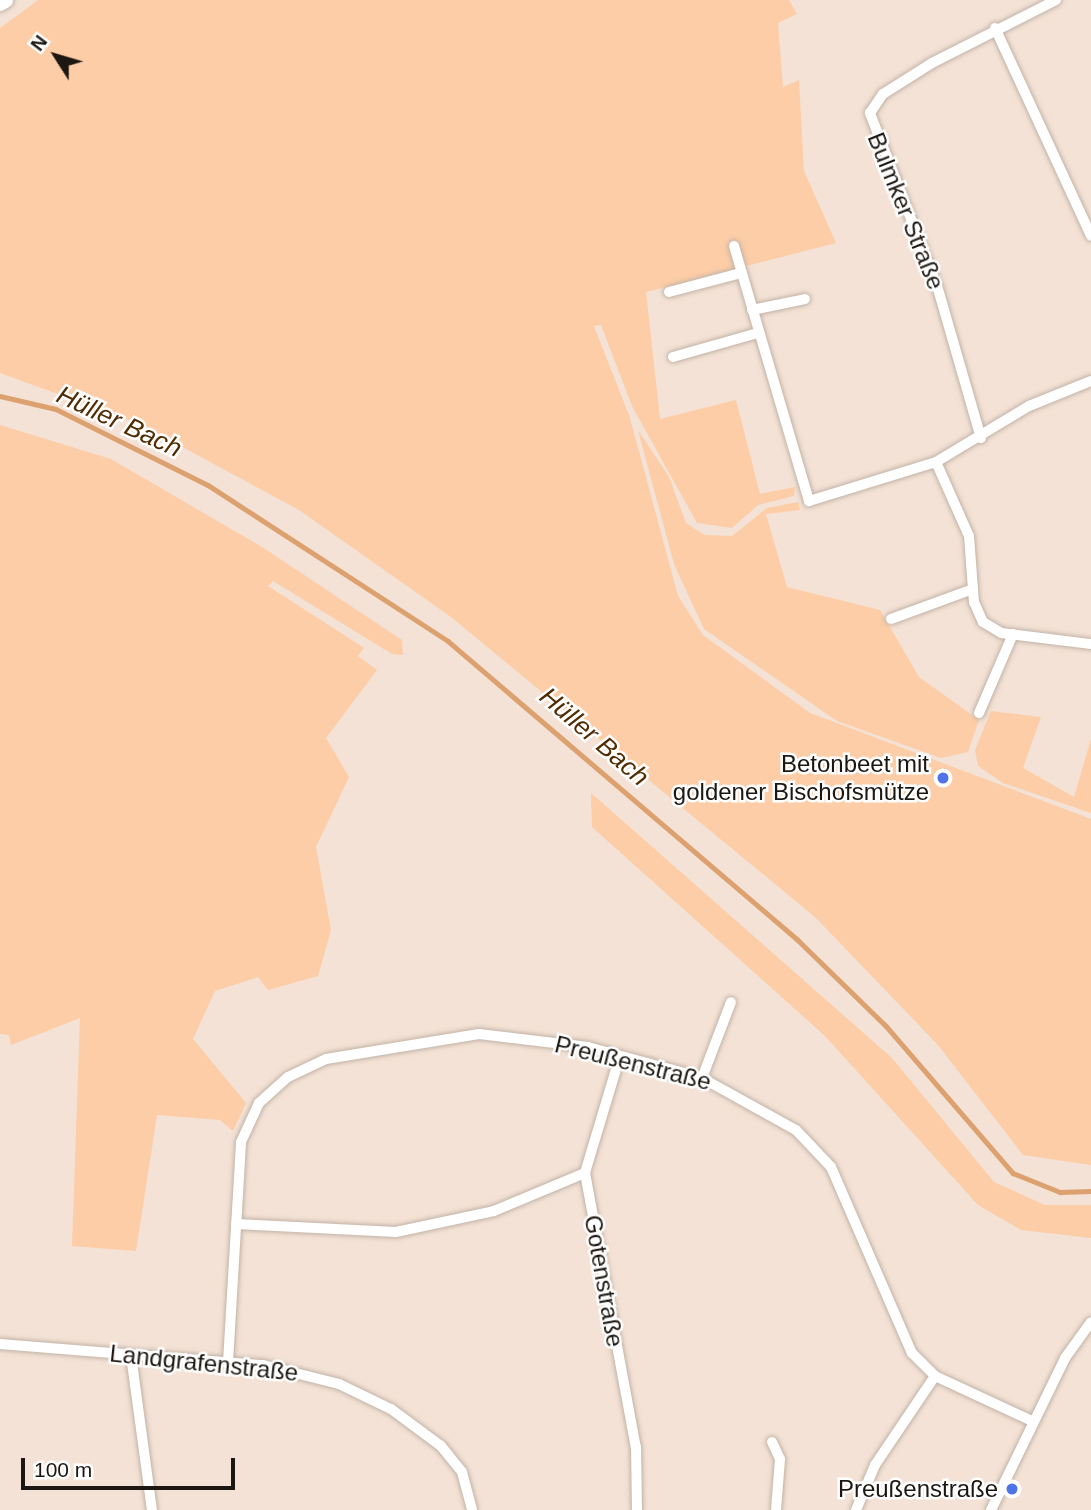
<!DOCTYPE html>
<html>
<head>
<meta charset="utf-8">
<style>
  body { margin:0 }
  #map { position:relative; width:1091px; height:1510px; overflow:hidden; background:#f3e2d5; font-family:Arial,sans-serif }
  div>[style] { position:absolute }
  .green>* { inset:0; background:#fccda6 }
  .stream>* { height:4.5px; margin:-2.25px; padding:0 2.25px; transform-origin:2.25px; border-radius:2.25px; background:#dca16e }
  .roads { filter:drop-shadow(0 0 2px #c3b3a7) drop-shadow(0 0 2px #c3b3a7) }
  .minor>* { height:10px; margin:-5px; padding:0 5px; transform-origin:5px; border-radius:5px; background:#fff }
  .secondary>* { height:16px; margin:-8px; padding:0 8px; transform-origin:8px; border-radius:8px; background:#fff }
  .dots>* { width:19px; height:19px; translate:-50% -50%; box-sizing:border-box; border:4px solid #fff; border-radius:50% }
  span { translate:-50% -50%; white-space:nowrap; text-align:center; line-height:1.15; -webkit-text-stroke:5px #fff; paint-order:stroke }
  .street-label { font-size:24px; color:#1c1712 }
  .poi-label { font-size:24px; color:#1c1712 }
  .right { translate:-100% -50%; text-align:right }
  .water-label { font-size:26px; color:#522c02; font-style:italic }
  .north { position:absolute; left:21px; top:21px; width:70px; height:70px; -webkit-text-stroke:5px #fff; paint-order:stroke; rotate:307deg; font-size:19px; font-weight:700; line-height:28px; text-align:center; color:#1c1712 }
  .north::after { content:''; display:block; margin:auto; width:24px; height:32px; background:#1c1712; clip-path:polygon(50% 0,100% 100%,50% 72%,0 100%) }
  .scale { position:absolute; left:21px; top:1458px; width:214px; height:32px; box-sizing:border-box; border:4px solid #1c1712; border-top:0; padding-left:9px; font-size:21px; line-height:24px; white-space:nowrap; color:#1c1712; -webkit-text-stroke:5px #fff; paint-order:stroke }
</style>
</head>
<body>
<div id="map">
  <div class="green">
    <div style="clip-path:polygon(38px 0,789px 0,797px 14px,778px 23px,783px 87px,799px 80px,804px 171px,836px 243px,646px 292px,660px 419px,736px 400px,760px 494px,795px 487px,794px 496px,758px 505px,732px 528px,697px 523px,632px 406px,601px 325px,594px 326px,630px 418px,678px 596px,703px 635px,810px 713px,1091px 819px,1091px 1165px,1023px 1155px,938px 1045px,815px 917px,451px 617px,299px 510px,140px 424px,0 373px,0 28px)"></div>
    <div style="clip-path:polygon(0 425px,111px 459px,262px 547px,402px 640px,403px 655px,392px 654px,273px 581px,268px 586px,364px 648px,358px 656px,377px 670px,326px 738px,349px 777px,316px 847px,331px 930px,318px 976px,268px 990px,258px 977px,215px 991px,193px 1039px,246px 1103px,233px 1131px,220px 1120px,157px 1115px,136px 1251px,72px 1246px,80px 1018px,11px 1045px,9px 1035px,0 1034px)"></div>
    <div style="clip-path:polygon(638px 430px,669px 477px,686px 523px,705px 535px,732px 536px,767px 508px,798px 502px,800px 510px,766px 514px,787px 587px,880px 610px,919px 677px,979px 720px,968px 752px,941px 758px,837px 721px,704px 629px,674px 564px)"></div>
    <div style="clip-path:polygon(991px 711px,1041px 717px,1023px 768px,1074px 797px,1091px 739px,1091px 813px,1003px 783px,978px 766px,975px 750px)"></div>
    <div style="clip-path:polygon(591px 793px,892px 1058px,994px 1182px,1045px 1205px,1091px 1205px,1091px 1238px,1021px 1230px,978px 1205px,825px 1036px,592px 827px)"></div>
  </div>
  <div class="stream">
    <div style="left:0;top:396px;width:57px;rotate:13.1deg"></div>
    <div style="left:56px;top:409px;width:170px;rotate:26.6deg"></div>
    <div style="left:208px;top:485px;width:286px;rotate:33deg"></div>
    <div style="left:448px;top:641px;width:460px;rotate:40.5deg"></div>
    <div style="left:798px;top:940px;width:124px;rotate:44.3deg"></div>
    <div style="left:887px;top:1027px;width:193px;rotate:49.2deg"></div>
    <div style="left:1013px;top:1173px;width:51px;rotate:22deg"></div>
    <div style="left:1060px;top:1192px;width:31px;rotate:-2deg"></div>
  </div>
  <div class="roads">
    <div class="minor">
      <div style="left:995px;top:28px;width:229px;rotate:65.2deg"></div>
      <div style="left:734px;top:246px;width:266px;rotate:73.6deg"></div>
      <div style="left:809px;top:501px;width:133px;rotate:-17.1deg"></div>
      <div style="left:936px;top:462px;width:109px;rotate:-31.1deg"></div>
      <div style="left:1029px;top:406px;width:67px;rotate:-22deg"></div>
      <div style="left:669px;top:292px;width:74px;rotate:-14.8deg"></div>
      <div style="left:752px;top:310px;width:54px;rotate:-11.7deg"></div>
      <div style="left:673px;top:357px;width:88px;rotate:-15.8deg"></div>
      <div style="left:981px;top:438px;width:158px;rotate:-106.1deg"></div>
      <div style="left:937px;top:286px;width:186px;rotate:-111.2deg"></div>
      <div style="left:870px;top:113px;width:23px;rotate:-56deg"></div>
      <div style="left:883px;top:94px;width:58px;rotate:-32.3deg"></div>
      <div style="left:932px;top:63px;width:139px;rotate:-26.9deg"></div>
      <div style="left:936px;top:462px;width:81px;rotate:66deg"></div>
      <div style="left:969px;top:536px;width:66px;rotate:85.7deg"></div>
      <div style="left:974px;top:602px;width:22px;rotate:66deg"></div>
      <div style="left:983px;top:622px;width:21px;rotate:31deg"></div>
      <div style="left:1001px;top:633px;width:91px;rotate:7deg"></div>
      <div style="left:891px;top:619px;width:87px;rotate:-20.1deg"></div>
      <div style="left:979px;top:713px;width:86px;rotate:-66.7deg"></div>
      <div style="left:620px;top:1056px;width:122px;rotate:106.7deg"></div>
      <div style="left:585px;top:1173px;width:279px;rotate:79.5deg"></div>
      <div style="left:636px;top:1447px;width:63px;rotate:89.1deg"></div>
      <div style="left:702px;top:1078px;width:81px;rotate:-69.1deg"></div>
      <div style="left:236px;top:1224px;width:160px;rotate:2.9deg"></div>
      <div style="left:396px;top:1232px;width:100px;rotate:-12.1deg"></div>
      <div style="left:494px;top:1211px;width:99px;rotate:-22.7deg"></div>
      <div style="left:0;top:1344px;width:264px;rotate:4.6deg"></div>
      <div style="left:263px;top:1365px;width:78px;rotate:14deg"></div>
      <div style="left:339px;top:1384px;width:58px;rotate:25.7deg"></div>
      <div style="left:391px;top:1409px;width:62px;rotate:36.5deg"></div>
      <div style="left:441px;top:1446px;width:33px;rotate:51deg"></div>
      <div style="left:462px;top:1472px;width:39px;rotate:75deg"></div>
      <div style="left:131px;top:1355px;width:156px;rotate:82.3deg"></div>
      <div style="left:228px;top:1362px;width:220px;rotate:-86.6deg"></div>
      <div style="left:241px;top:1142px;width:43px;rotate:-65.2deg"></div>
      <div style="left:259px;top:1103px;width:39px;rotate:-42deg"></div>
      <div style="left:288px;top:1077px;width:42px;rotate:-25.3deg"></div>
      <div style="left:326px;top:1059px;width:155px;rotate:-9.3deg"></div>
      <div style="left:479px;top:1034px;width:110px;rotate:6.8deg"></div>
      <div style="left:588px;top:1047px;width:118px;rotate:15.2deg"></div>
      <div style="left:702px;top:1078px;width:107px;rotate:29deg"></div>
      <div style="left:796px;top:1130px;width:51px;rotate:46.6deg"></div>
      <div style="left:831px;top:1167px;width:203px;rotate:66.5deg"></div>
      <div style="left:912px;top:1353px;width:33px;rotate:45deg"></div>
      <div style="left:935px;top:1376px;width:107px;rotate:24.9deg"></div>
      <div style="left:772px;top:1442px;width:19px;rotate:65deg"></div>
      <div style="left:780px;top:1459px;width:51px;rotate:94.5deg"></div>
      <div style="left:856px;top:1510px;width:49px;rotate:-67.1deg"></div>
      <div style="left:875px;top:1465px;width:107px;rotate:-56deg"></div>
      <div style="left:991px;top:1510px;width:169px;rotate:-64deg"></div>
      <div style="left:1065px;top:1358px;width:44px;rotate:-54.2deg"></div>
    </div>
    <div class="secondary">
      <div style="left:0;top:3px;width:6px;rotate:-31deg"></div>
    </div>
  </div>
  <div class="dots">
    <div style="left:943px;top:778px;background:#4f74e8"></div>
    <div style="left:1012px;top:1489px;background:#4f74e8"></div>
  </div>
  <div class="street-label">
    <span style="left:906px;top:211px;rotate:68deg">Bulmker Straße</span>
    <span style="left:633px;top:1063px;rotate:14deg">Preußenstraße</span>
    <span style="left:604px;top:1281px;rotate:80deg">Gotenstraße</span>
    <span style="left:204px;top:1363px;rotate:6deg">Landgrafenstraße</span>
  </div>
  <div class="poi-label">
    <span class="right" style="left:929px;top:778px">Betonbeet mit<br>goldener Bischofsmütze</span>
    <span class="right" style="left:998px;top:1489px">Preußenstraße</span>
  </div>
  <div class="water-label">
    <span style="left:119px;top:422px;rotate:25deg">Hüller Bach</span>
    <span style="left:594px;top:737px;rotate:41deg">Hüller Bach</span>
  </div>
  <div class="north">N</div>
  <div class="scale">100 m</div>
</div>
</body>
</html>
